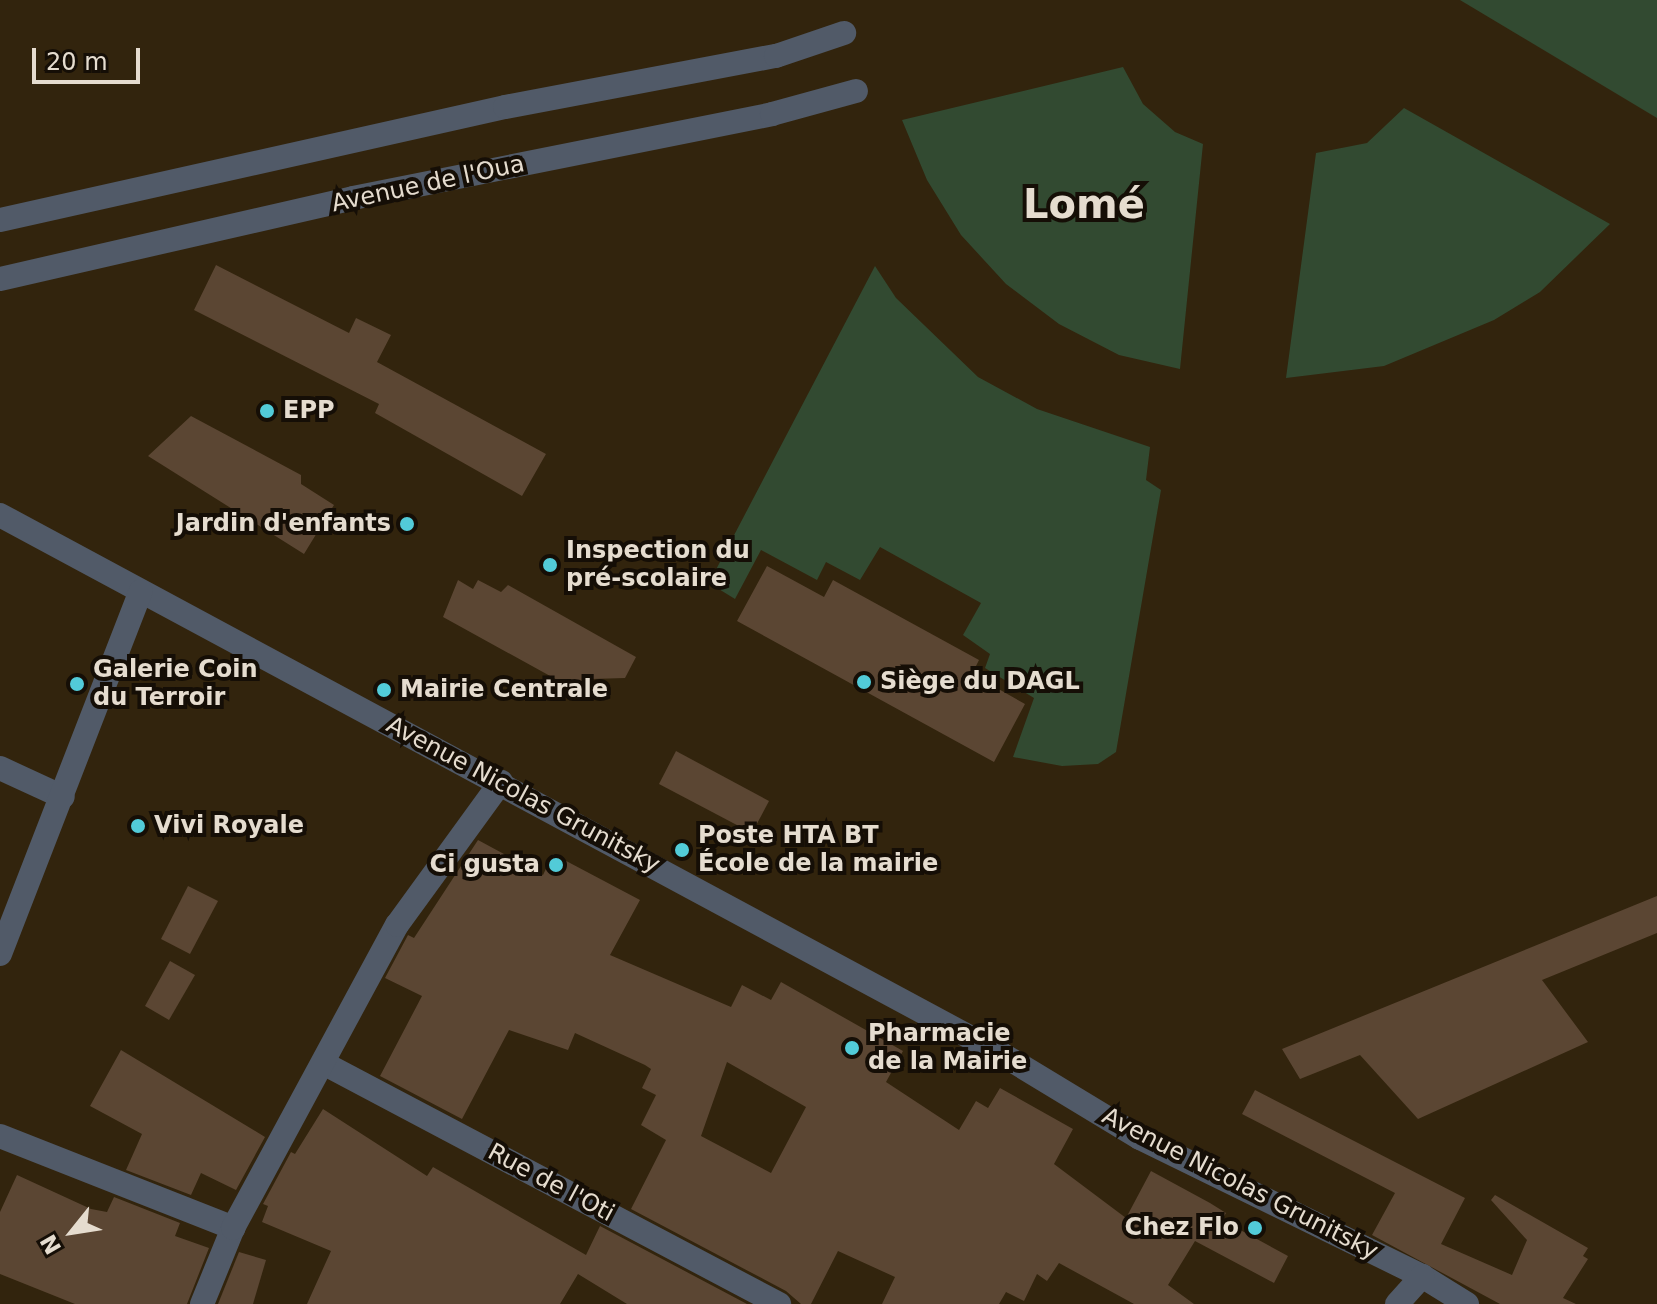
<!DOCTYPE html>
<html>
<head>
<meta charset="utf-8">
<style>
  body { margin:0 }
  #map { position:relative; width:1657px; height:1304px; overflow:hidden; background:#32240d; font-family:"DejaVu Sans",sans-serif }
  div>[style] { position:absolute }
  .green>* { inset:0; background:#324a31 }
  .building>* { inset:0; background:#5b4633 }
  .minor>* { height:24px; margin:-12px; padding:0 12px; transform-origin:12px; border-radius:12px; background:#515a68 }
  .dots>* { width:22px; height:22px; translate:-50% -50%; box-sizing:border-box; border:4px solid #150e06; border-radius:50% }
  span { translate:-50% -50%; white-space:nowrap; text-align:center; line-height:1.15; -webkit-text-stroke:8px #150e06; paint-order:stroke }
  .street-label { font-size:24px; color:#e5dccf }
  .poi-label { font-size:24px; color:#e5dccf; font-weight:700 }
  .left { translate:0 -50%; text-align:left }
  .right { translate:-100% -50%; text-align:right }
  .town-label { font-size:40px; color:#e5dccf; font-weight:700 }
  .north { position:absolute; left:32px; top:1192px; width:80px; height:80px; -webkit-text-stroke:6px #150e06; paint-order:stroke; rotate:240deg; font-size:22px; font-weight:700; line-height:32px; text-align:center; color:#e5dccf }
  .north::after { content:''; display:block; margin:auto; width:28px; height:36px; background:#e5dccf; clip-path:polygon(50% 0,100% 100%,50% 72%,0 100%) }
  .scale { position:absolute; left:32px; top:48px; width:108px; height:36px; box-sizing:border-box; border:4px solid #e5dccf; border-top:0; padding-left:10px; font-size:24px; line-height:28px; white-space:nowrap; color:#e5dccf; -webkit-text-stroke:6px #150e06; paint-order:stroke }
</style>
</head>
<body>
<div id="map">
  <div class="green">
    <div style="clip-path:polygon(1460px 0,1657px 0,1657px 118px)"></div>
    <div style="clip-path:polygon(1123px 67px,1143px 104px,1175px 132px,1203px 144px,1180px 369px,1119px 355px,1059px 324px,1006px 284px,961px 235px,927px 180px,902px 120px)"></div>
    <div style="clip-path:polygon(1404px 108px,1610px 224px,1540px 292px,1494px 320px,1384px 366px,1286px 378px,1316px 153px,1367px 143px)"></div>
    <div style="clip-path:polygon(875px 266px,896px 298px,978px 377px,1037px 409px,1150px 447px,1146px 480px,1161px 490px,1116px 752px,1098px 764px,1062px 766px,1013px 757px,1034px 698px,985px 668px,990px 654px,963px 635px,981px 603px,880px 547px,860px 580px,826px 562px,817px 580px,761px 550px,735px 599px,709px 583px)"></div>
  </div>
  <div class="building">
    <div style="clip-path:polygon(216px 265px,349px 333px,356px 318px,391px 335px,377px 362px,546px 454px,522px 496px,375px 413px,379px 404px,194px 310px)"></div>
    <div style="clip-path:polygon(191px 416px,301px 475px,301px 484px,334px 505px,304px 554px,148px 456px)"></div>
    <div style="clip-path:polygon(767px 566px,824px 597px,833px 580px,979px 660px,972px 674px,1025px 704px,994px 762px,737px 621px)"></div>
    <div style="clip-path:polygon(458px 580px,473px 589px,478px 580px,501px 592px,508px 585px,636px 657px,625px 678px,592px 679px,590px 698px,443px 617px)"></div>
    <div style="clip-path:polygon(676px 751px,769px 801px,752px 833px,659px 784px)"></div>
    <div style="clip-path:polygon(evenodd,478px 840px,543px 875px,553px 854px,640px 900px,610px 955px,731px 1007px,742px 985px,771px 1000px,781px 982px,903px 1051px,886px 1082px,959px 1130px,976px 1101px,988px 1108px,1000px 1088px,1073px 1129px,1054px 1164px,1126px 1218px,1151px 1171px,1210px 1203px,1226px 1213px,1222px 1220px,1288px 1256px,1274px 1283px,1195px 1241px,1168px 1285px,1194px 1304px,1134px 1304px,1059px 1263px,1047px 1281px,1037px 1274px,1024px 1301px,1006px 1292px,999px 1304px,882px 1304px,895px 1277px,838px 1251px,811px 1304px,801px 1304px,786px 1291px,631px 1209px,666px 1140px,641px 1125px,656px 1095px,642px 1088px,651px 1069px,645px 1065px,575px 1033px,568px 1050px,509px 1030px,462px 1119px,380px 1076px,422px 996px,385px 978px,408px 935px,414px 938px,478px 840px,727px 1062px,806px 1107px,771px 1173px,701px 1136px,727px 1062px)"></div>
    <div style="clip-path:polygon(188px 886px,218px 901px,190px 954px,161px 939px)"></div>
    <div style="clip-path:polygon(1657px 896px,1657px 933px,1542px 980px,1588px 1042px,1418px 1119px,1360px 1055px,1300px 1079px,1282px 1049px)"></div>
    <div style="clip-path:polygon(170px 961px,195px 975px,169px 1020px,145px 1006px)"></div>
    <div style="clip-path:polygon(121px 1050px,265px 1137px,236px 1190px,201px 1173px,191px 1195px,126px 1170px,142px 1134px,90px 1106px)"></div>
    <div style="clip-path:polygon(1255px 1090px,1465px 1198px,1441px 1244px,1512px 1275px,1527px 1240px,1491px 1200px,1495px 1195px,1588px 1248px,1583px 1256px,1588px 1259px,1563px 1298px,1576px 1304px,1500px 1304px,1372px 1235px,1395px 1193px,1242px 1114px)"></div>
    <div style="clip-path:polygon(323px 1109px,427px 1176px,433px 1167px,586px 1255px,600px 1226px,747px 1304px,627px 1304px,578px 1274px,560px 1304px,307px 1304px,331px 1251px,262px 1222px,268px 1206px,263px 1204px,291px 1152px,295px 1154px)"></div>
    <div style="clip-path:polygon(17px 1175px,91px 1209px,107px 1212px,114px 1197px,180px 1223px,175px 1236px,209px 1248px,187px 1304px,75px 1304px,0 1274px,0 1212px)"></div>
    <div style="clip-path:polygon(239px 1252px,266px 1260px,253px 1304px,218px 1304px)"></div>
  </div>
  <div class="minor">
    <div style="left:0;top:220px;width:517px;rotate:-12.61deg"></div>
    <div style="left:505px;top:107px;width:276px;rotate:-10.7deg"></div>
    <div style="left:776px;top:56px;width:72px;rotate:-18.7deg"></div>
    <div style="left:0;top:279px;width:362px;rotate:-12.9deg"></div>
    <div style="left:353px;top:198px;width:427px;rotate:-11.3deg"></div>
    <div style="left:772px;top:114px;width:87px;rotate:-15.3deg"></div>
    <div style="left:0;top:515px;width:1139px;rotate:28.3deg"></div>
    <div style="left:1003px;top:1055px;width:160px;rotate:31.2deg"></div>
    <div style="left:1140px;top:1138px;width:314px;rotate:26.1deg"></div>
    <div style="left:1422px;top:1276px;width:53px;rotate:31.9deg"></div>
    <div style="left:0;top:768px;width:69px;rotate:24.7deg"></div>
    <div style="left:0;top:954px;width:389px;rotate:-68.8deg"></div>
    <div style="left:323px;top:1063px;width:516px;rotate:27.86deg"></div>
    <div style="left:0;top:1136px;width:251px;rotate:21.5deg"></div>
    <div style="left:202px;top:1304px;width:82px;rotate:-67.8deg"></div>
    <div style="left:233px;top:1228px;width:345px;rotate:-61.6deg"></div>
    <div style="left:397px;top:925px;width:177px;rotate:-54deg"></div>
    <div style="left:1397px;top:1304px;width:38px;rotate:-48deg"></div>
  </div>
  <div class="dots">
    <div style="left:267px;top:411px;background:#52cbd8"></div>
    <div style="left:407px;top:524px;background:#52cbd8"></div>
    <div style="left:550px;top:565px;background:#52cbd8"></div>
    <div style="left:864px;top:682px;background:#52cbd8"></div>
    <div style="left:77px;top:684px;background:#52cbd8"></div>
    <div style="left:384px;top:690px;background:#52cbd8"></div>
    <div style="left:138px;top:826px;background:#52cbd8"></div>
    <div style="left:682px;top:850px;background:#52cbd8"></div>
    <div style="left:556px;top:865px;background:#52cbd8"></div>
    <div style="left:852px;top:1048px;background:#52cbd8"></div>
    <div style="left:1255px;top:1228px;background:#52cbd8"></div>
  </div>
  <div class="street-label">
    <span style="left:428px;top:184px;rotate:-12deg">Avenue de l'Oua</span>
    <span style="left:523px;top:795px;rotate:28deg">Avenue Nicolas Grunitsky</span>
    <span style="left:551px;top:1183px;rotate:28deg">Rue de l'Oti</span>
    <span style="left:1240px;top:1184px;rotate:27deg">Avenue Nicolas Grunitsky</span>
  </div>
  <div class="poi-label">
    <span class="left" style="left:283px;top:411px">EPP</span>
    <span class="right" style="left:391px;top:524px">Jardin d'enfants</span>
    <span class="left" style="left:566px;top:565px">Inspection du<br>pré-scolaire</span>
    <span class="left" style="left:93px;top:684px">Galerie Coin<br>du Terroir</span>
    <span class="left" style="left:880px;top:682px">Siège du DAGL</span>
    <span class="left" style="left:400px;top:690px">Mairie Centrale</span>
    <span class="left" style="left:154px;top:826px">Vivi Royale</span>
    <span class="left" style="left:698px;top:850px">Poste HTA BT<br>École de la mairie</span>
    <span class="right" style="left:540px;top:865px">Ci gusta</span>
    <span class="left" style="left:868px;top:1048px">Pharmacie<br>de la Mairie</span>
    <span class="right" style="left:1239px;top:1228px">Chez Flo</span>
  </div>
  <div class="town-label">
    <span style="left:1084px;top:204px">Lomé</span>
  </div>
  <div class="north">N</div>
  <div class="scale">20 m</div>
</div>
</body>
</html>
